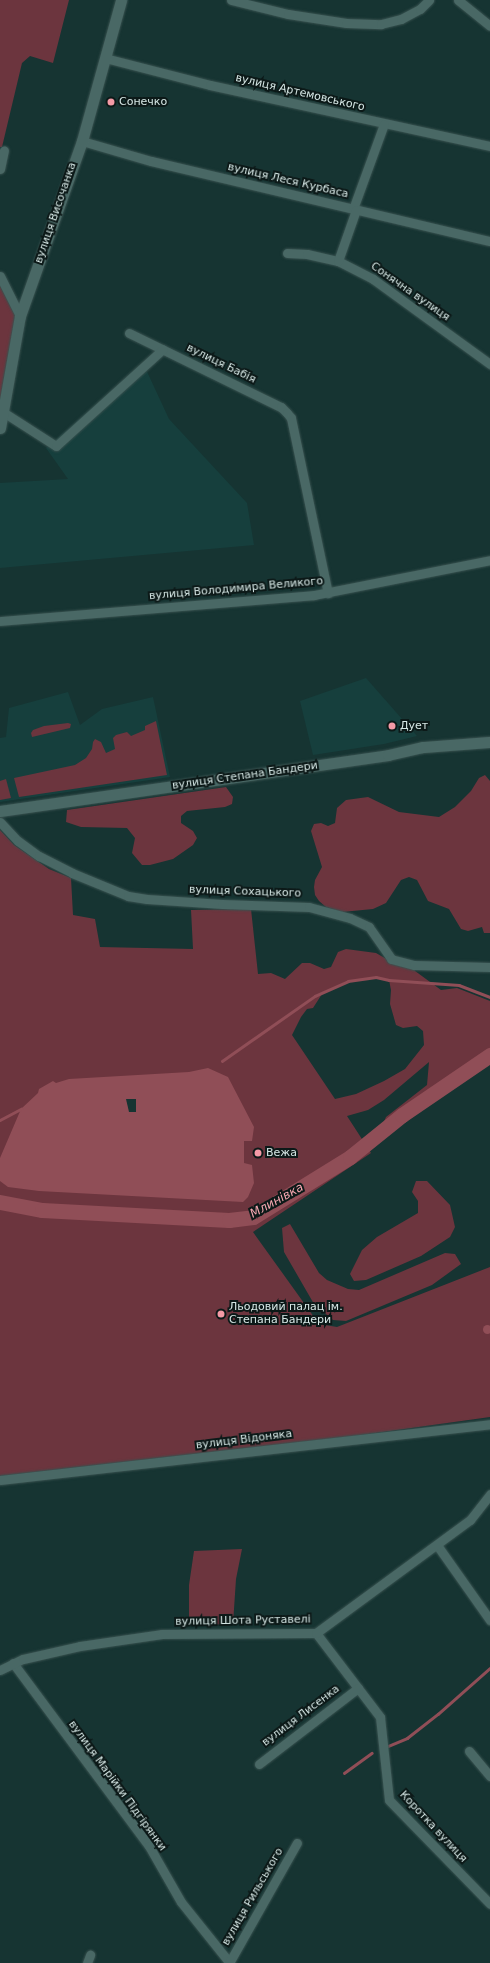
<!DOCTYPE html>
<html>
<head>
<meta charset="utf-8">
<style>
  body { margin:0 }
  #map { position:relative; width:490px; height:1963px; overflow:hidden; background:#163432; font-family:"DejaVu Sans",sans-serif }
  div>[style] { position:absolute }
  .built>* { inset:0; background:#163f3d }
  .green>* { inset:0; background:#6c353e }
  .water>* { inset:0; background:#904e57 }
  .round { border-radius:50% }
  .pier>* { inset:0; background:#163432 }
  .stream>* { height:2.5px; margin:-1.25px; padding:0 1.25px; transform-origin:1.25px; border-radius:1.25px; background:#904e57 }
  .river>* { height:15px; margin:-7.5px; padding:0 7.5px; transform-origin:7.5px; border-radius:7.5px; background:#904e57 }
  .roads { filter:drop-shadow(0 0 1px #38514f) drop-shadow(0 0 1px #38514f) }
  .minor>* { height:9px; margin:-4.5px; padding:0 4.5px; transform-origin:4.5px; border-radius:4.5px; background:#496865 }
  .tertiary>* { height:11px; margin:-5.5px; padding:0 5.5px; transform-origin:5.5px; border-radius:5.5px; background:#496865 }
  .secondary>* { height:11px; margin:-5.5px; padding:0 5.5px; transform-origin:5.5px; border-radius:5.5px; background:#496865 }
  .dots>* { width:11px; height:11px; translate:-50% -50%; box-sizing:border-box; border:2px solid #0c1918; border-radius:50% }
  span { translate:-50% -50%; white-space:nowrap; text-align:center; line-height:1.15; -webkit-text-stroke:4px #0c1918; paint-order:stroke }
  .street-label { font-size:11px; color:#d7e8e6 }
  .poi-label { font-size:11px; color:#d7e8e6 }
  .left { translate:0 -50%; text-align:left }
  .water-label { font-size:12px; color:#faa9b3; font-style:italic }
</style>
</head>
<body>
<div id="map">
  <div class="built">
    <div style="clip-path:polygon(143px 363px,169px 419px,247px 503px,254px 545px,0 568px,0 483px,68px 479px,46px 448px)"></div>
    <div style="clip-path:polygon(366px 678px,417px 736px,384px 744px,313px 755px,300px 701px)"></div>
    <div style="clip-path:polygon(68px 692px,80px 725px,102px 709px,153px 697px,170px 777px,0 802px,0 738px,6px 737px,9px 708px)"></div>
  </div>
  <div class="green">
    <div style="clip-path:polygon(0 0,69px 0,53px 63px,30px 56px,22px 63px,2px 147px,0 147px)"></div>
    <div style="clip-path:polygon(0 283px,20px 316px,0 428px)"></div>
    <div style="clip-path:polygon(156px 721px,167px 775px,19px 797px,14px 778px,75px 765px,86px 758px,92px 749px,93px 742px,95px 739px,101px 742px,106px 753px,115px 749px,113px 738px,116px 735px,127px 732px,131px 736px,145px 730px,145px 726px)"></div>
    <div style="clip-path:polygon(68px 723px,71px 724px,70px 728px,32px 737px,31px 733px,33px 730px,44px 726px)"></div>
    <div style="clip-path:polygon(485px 775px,490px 781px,490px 933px,484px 933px,482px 927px,468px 931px,461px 929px,449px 909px,428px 901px,417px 880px,409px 877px,401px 880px,386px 903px,373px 909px,342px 912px,326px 907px,319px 901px,315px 895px,314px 887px,315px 880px,322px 867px,311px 831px,314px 824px,321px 823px,328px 826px,335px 823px,337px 808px,346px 800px,368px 797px,399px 812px,439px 817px,455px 807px,471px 791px,479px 778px)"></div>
    <div style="clip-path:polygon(6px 779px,11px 798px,0 800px,0 781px)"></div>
    <div style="clip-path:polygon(226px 787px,233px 797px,232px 804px,225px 807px,187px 811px,181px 816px,181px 823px,193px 831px,197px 838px,193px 845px,173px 859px,150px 865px,142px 865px,132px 853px,135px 838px,127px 828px,81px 827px,66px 822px,67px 810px)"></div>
    <div style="clip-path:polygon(evenodd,0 830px,14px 845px,49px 869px,71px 878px,73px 915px,95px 919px,100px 947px,193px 949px,191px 910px,251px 909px,258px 974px,271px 973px,285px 979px,302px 963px,310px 963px,324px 969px,331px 967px,338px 952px,346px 949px,376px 953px,390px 961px,411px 968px,441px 990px,457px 988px,490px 1001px,490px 1062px,389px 1134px,383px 1124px,386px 1117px,427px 1085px,429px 1062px,384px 1100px,368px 1110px,347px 1116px,371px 1153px,253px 1232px,319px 1324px,337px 1327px,490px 1267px,490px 1417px,354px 1436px,0 1476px,0 830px,376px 977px,389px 980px,391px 990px,390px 1004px,396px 1025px,403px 1028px,417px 1026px,423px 1031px,424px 1045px,405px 1069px,384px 1081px,356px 1094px,335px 1099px,292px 1035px,301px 1017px,307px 1009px,313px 1008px,322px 994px,348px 981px,376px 977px)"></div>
    <div style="clip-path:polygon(416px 1181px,427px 1181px,450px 1205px,455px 1227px,450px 1237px,421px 1256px,366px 1280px,354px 1281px,350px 1274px,362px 1250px,377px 1237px,418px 1213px,418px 1201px,412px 1192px)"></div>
    <div style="clip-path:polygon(290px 1224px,319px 1273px,327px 1280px,348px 1289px,359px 1290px,445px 1253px,455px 1254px,461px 1264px,432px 1285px,346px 1321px,333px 1320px,314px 1304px,284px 1252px,282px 1228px)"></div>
    <div style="clip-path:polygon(242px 1549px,236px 1579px,233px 1624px,189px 1625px,189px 1585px,194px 1551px)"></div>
  </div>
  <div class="water">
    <div style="clip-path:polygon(208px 1068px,228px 1077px,254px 1127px,252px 1141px,244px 1141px,244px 1163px,252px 1165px,254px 1183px,248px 1197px,243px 1202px,39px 1191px,8px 1187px,0 1181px,0 1158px,21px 1109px,38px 1093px,39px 1089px,53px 1081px,56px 1083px,69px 1079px,189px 1072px)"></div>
    <div class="round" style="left:482.5px;top:1324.5px;width:9px;height:9px"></div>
  </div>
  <div class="pier">
    <div style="clip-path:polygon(126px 1099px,136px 1099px,136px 1112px,129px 1112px)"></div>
  </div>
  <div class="stream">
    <div style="left:222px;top:1061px;width:113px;rotate:-35deg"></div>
    <div style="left:315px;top:996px;width:36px;rotate:-24deg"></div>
    <div style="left:348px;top:981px;width:28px;rotate:-8deg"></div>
    <div style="left:376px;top:977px;width:13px;rotate:13deg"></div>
    <div style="left:389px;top:980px;width:70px;rotate:4.1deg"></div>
    <div style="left:459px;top:985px;width:33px;rotate:21deg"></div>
    <div style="left:0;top:1120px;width:24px;rotate:-28deg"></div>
    <div style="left:386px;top:1747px;width:23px;rotate:-23deg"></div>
    <div style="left:407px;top:1738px;width:39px;rotate:-38deg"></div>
    <div style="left:438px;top:1714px;width:69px;rotate:-41.5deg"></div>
    <div style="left:344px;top:1773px;width:34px;rotate:-36deg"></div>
  </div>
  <div class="river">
    <div style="left:0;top:1202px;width:43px;rotate:10.8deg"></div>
    <div style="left:42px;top:1210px;width:187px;rotate:3.1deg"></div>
    <div style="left:229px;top:1220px;width:24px;rotate:-7deg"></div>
    <div style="left:253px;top:1217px;width:114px;rotate:-31.7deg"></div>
    <div style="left:350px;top:1157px;width:67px;rotate:-38.9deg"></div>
    <div style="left:402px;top:1115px;width:107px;rotate:-34.3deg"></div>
  </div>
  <div class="roads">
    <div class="minor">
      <div style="left:231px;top:0;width:59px;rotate:13.8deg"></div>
      <div style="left:288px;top:14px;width:59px;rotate:8.8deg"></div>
      <div style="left:346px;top:23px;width:35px;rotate:2deg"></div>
      <div style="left:381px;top:24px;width:21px;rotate:-14deg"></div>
      <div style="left:401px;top:19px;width:21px;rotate:-28deg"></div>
      <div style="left:420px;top:9px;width:13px;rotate:-45deg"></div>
      <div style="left:458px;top:0;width:41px;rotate:39.1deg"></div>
      <div style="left:105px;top:58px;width:108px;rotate:14.4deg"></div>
      <div style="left:210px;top:85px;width:287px;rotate:12.3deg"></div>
      <div style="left:82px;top:141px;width:72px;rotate:16.2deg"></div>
      <div style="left:151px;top:161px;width:348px;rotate:13.3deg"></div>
      <div style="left:0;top:169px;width:19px;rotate:-78deg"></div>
      <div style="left:353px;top:209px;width:90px;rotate:-70deg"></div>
      <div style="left:287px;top:253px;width:20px;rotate:3deg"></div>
      <div style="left:307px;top:254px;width:32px;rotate:13deg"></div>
      <div style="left:338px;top:261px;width:39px;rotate:27deg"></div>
      <div style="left:373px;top:279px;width:145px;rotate:36deg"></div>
      <div style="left:338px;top:261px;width:54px;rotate:-70.6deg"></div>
      <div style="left:0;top:276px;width:45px;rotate:63.4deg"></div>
      <div style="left:129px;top:333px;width:169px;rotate:26deg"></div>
      <div style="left:281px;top:407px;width:8px;rotate:45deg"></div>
      <div style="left:287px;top:413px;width:6px;rotate:51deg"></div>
      <div style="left:291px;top:418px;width:179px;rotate:78.1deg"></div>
      <div style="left:3px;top:412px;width:63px;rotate:32.7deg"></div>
      <div style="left:56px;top:446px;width:144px;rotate:-42.2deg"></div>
      <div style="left:0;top:621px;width:315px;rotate:-4.7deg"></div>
      <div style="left:314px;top:595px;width:179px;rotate:-11.2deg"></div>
      <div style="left:0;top:822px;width:26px;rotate:47deg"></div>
      <div style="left:18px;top:841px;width:26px;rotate:36deg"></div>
      <div style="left:39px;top:856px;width:37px;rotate:27deg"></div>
      <div style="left:72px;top:873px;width:61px;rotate:22.3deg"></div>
      <div style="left:128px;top:896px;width:19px;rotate:9deg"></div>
      <div style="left:147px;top:899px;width:75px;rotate:3.8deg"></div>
      <div style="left:222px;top:904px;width:87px;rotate:2deg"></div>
      <div style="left:309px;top:907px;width:42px;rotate:15deg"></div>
      <div style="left:350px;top:918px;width:21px;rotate:25deg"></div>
      <div style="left:369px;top:927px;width:39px;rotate:55deg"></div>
      <div style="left:391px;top:959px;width:24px;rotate:15deg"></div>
      <div style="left:414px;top:965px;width:76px;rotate:1.5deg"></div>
      <div style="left:0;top:1480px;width:493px;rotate:-6.5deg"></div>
      <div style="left:437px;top:1545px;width:92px;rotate:54.8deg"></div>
      <div style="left:316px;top:1633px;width:106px;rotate:52.7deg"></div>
      <div style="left:380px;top:1717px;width:83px;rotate:83.8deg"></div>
      <div style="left:389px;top:1800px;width:145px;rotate:45.8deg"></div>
      <div style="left:13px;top:1663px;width:228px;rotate:53.4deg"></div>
      <div style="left:149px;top:1846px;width:64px;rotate:60.3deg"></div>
      <div style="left:181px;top:1902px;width:77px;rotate:51.3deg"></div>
      <div style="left:0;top:1670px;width:25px;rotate:-26deg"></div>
      <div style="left:23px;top:1659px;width:58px;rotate:-12.8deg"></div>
      <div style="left:80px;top:1646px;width:83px;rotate:-8.3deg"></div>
      <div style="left:162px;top:1634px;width:154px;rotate:-0.4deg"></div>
      <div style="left:316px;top:1633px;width:191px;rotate:-36.3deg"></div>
      <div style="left:470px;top:1520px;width:33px;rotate:-52deg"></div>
      <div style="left:469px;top:1751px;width:33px;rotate:50deg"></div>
      <div style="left:259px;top:1764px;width:125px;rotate:-37.5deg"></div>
      <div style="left:87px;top:1963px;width:9px;rotate:-69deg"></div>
      <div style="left:229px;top:1963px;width:138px;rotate:-60.5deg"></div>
    </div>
    <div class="tertiary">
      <div style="left:0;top:428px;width:114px;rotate:-79.9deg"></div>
      <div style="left:20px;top:316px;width:186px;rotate:-70.5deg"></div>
      <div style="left:82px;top:141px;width:146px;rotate:-74.5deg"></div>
    </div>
    <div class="secondary">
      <div style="left:0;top:811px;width:392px;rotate:-8.2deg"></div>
      <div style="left:388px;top:755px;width:36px;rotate:-13deg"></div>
      <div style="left:423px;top:747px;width:67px;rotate:-4.3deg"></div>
    </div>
  </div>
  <div class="dots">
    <div style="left:111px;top:102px;background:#f49aa6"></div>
    <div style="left:392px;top:726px;background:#f49aa6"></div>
    <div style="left:258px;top:1153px;background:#f49aa6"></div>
    <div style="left:221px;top:1314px;background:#f49aa6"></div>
  </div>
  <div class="street-label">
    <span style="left:300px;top:93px;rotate:13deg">вулиця Артемовського</span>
    <span style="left:288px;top:181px;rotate:13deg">вулиця Леся Курбаса</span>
    <span style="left:56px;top:213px;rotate:-71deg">вулиця Височанка</span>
    <span style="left:410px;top:292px;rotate:35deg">Сонячна вулиця</span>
    <span style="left:221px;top:364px;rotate:26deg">вулиця Бабія</span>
    <span style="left:236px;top:589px;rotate:-5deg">вулиця Володимира Великого</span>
    <span style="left:245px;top:776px;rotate:-8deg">вулиця Степана Бандери</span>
    <span style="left:245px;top:892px;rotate:2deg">вулиця Сохацького</span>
    <span style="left:244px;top:1440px;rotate:-7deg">вулиця Відоняка</span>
    <span style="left:243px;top:1621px;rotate:-1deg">вулиця Шота Руставелі</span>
    <span style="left:301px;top:1716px;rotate:-37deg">вулиця Лисенка</span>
    <span style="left:117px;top:1786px;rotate:54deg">вулиця Марійки Підгірянки</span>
    <span style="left:433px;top:1827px;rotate:47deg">Коротка вулиця</span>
    <span style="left:253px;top:1897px;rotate:-60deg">вулиця Рильського</span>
  </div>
  <div class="poi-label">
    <span class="left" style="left:119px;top:102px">Сонечко</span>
    <span class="left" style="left:400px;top:726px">Дует</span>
    <span class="left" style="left:266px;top:1153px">Вежа</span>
    <span class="left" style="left:229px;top:1314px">Льодовий палац ім.<br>Степана Бандери</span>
  </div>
  <div class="water-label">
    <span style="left:277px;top:1201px;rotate:-29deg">Млинівка</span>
  </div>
</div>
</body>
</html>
